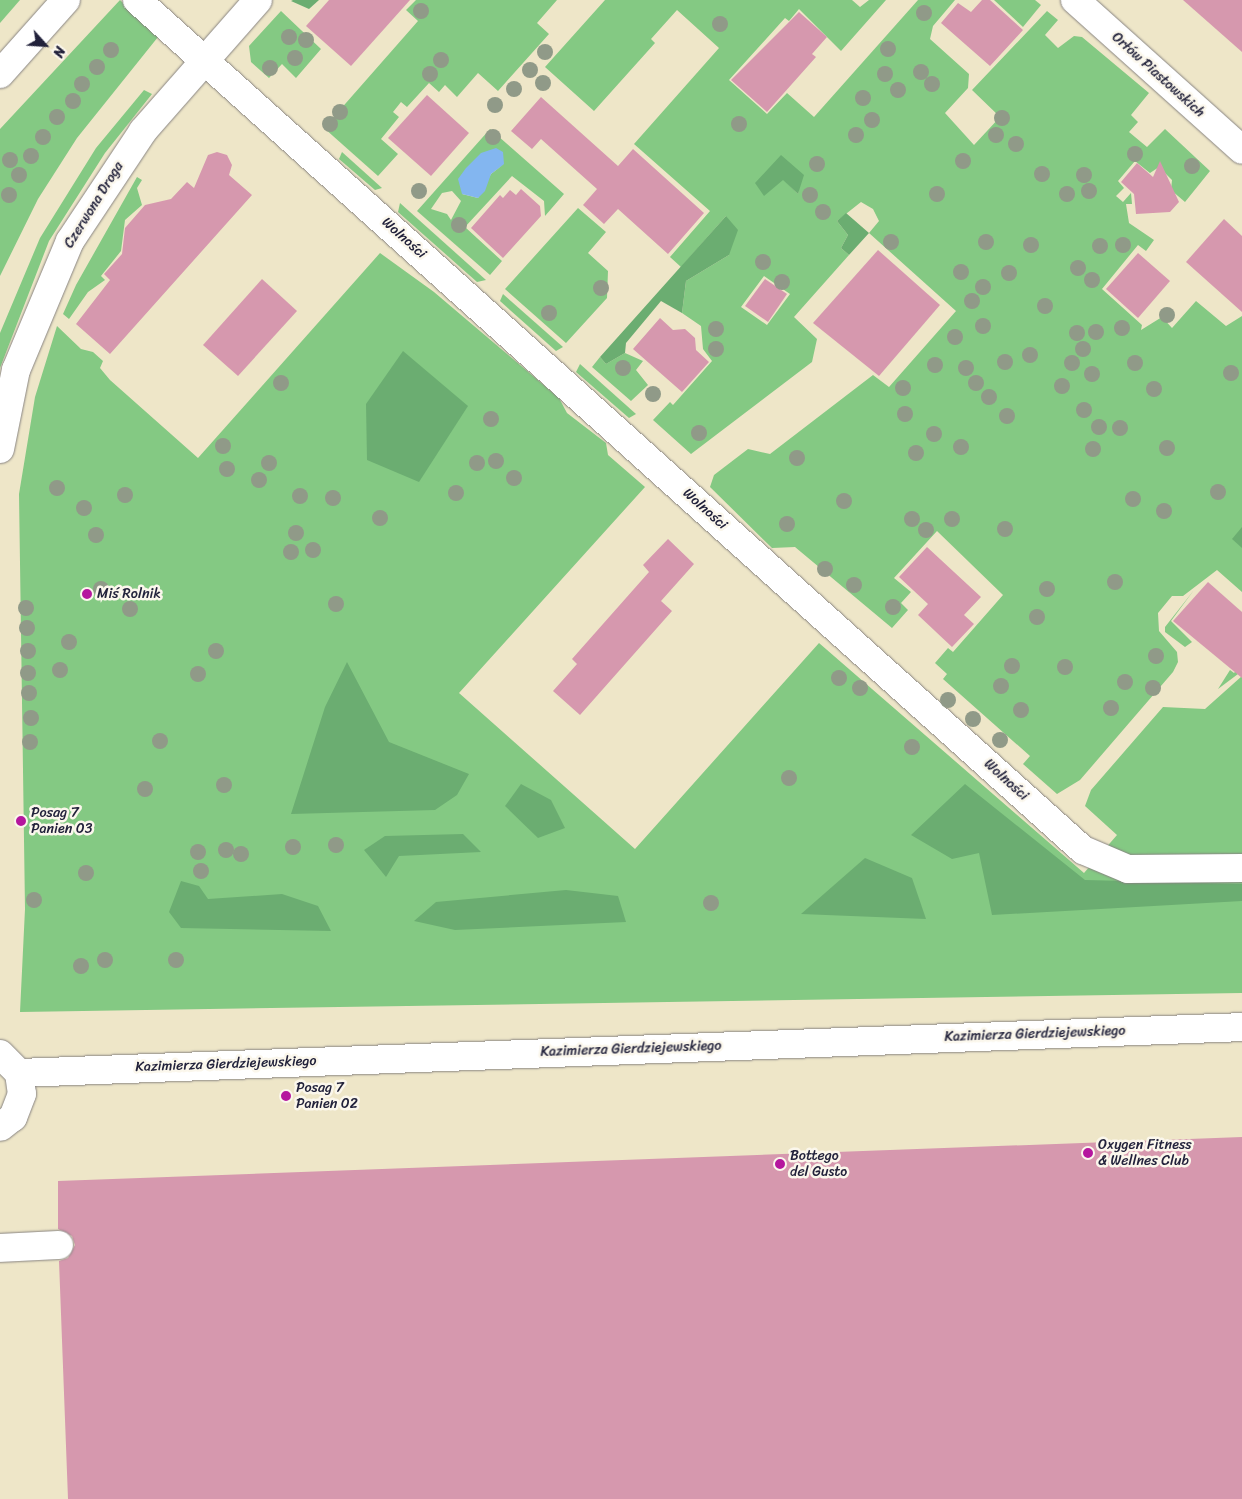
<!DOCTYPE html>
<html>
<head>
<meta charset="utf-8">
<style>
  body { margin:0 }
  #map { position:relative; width:1242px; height:1499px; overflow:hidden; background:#eee6c8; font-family:Sriracha,sans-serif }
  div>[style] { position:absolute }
  .green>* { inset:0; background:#84c983 }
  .forest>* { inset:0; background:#6bad71 }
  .water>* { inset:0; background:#83b6f0 }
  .building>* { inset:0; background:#d698ae }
  .roads { filter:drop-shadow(0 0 1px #888482) drop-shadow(0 0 1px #888482) }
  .minor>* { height:28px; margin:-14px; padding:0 14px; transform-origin:14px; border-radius:14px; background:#fff }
  .trees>* { width:16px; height:16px; margin:-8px; border-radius:50%; background:#909a88 }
  .dots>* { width:14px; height:14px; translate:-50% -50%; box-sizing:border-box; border:2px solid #fbf7ec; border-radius:50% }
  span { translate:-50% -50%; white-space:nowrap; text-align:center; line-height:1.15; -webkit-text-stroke:5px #fbf7ec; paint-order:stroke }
  .street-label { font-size:14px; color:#22223b }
  .poi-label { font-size:14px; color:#22223b }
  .left { translate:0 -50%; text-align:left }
  .north { position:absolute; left:20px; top:20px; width:50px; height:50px; -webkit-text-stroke:4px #fbf7ec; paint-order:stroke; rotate:116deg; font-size:14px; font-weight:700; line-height:20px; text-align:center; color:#22223b }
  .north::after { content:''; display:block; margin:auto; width:18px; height:22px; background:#22223b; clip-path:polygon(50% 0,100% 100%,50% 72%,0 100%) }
</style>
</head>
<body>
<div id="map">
  <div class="green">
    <div style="clip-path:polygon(0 0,20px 0,0 23px)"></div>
    <div style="clip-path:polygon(120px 0,158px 37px,77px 138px,38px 199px,0 276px,0 129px)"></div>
    <div style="clip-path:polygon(416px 0,557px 0,537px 23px,549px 34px,498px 91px,478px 73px,457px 97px,445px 85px,439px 92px,429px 83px,407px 107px,401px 102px,393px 112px,399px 117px,381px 139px,398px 154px,378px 176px,324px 128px,418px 21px,406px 10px)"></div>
    <div style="clip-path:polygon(evenodd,605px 0,852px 0,860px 7px,869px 0,886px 0,841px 51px,799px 9px,789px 21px,785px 18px,729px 80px,767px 114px,787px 93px,814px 117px,918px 0,955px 0,933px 26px,930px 39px,969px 74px,968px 88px,945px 113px,974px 145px,1000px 117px,972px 90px,1047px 11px,1058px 20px,1045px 35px,1058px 48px,1074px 36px,1082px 37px,1149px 93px,1131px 115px,1138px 122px,1129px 132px,1147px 147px,1165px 129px,1210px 171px,1185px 202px,1171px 190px,1172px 180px,1159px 167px,1150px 173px,1135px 161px,1118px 181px,1124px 188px,1116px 196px,1123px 202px,1131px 193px,1132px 204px,1126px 204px,1129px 223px,1154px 240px,1146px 251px,1138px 245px,1102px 289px,1142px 325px,1141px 330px,1162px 317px,1172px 328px,1196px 301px,1226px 326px,1242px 316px,1242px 592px,1217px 570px,1183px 596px,1172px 596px,1158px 613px,1159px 631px,1177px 652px,1178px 662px,1173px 672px,1080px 780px,1057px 794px,1023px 764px,1030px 756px,943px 679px,947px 674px,935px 663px,948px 648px,953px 652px,1003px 595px,937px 531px,894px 578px,911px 592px,901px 603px,908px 610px,892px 628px,795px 547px,772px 548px,710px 487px,714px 475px,748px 449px,770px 454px,873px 375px,889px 387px,956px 311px,869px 233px,879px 221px,873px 209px,861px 202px,837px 221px,848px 235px,841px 248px,849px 255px,794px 317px,817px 339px,812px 362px,691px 454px,653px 420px,670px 402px,673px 405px,712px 361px,703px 349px,701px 326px,682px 313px,686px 281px,729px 255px,726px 216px,681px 267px,670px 257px,710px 211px,634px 144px,719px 48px,677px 10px,651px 39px,655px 43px,594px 111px,545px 67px,605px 0,783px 179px,800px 181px,798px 194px,783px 179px,605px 0,764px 276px,790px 294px,767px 325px,741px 307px,764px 276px)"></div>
    <div style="clip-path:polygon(994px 0,1035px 0,1041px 5px,1023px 27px)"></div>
    <div style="clip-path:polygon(281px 11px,321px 49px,296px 78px,282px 64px,269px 78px,251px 62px,249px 46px)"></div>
    <div style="clip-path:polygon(144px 90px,152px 94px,105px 153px,49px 241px,0 368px,0 333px,40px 238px,96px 148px)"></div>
    <div style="clip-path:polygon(evenodd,490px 129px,564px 194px,545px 216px,544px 201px,512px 176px,465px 227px,502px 261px,490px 275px,417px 211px,490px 129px,504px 164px,491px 174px,478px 198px,462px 194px,504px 164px,490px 129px,452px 191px,461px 201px,451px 220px,447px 214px,431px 209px,442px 193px,452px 191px)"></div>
    <div style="clip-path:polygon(342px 152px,382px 188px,375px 190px,339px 159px)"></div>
    <div style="clip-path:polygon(137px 177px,142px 180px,137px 188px,142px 205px,125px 220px,121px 251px,101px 276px,105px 280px,88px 292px,69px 319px,63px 314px,76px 285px)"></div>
    <div style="clip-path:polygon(400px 203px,486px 280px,477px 282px,398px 212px)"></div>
    <div style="clip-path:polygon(578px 208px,606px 232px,588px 253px,608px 271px,607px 298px,566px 343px,505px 289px)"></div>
    <div style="clip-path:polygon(380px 253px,434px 292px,559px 398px,567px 413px,606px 443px,608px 455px,645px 487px,459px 693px,635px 849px,819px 643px,1084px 873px,1117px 835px,1085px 806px,1091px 790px,1163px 707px,1205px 709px,1242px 676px,1242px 993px,20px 1012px,25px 909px,19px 494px,35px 397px,57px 326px,81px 349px,93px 352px,103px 361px,100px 368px,110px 380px,198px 458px)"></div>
    <div style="clip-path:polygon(503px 294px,563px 347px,556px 351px,500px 301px)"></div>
    <div style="clip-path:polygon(625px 353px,643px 361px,636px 370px,648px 385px,631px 401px,592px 367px,600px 357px,606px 364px)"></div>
    <div style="clip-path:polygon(580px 364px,636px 414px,629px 418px,576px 372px)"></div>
    <div style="clip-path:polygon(1194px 590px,1171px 621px,1192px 642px,1185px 647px,1165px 632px,1165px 627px)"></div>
    <div style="clip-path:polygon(1242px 664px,1242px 671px,1218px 689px,1230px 670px,1234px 673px)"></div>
  </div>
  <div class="forest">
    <div style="clip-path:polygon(319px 0,309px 9px,291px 1px,293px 0)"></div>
    <div style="clip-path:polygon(781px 155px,804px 175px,798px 194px,783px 180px,764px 196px,755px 183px)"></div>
    <div style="clip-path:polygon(846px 213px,869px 233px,849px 255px,841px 248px,848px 235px,837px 221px)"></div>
    <div style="clip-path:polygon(726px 216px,738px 230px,729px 255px,686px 281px,682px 313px,661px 301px,626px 343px,625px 353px,606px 364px,600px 357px)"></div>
    <div style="clip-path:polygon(403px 351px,468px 406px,419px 482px,367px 460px,366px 404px)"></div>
    <div style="clip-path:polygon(1242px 527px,1242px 548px,1232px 539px)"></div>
    <div style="clip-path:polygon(347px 662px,389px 742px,469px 774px,457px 795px,435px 810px,291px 814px,325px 707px)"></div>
    <div style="clip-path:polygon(521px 784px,551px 800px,565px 828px,538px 838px,505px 806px)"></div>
    <div style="clip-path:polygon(965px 784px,1085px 880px,1242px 884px,1242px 901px,992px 915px,979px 853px,952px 859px,911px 835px)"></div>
    <div style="clip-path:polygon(463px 834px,481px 852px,399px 856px,386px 877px,364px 850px,385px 836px)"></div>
    <div style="clip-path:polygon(865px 858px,912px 878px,926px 919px,801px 914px)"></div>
    <div style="clip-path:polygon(181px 881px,199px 886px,208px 899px,282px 894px,318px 906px,331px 931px,181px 928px,169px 912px)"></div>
    <div style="clip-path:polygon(566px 890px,618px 896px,626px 922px,455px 930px,414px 921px,436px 902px)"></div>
  </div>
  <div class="water">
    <div style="clip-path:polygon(496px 148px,503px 152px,504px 164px,491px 174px,485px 191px,478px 198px,462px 194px,458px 179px,466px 168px,481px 153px)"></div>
  </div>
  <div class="building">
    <div style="clip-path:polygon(329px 0,410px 0,351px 66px,306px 26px)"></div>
    <div style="clip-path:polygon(982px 0,990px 0,1023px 30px,990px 66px,941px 23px,958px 3px,971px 12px)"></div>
    <div style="clip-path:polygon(1183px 0,1242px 0,1242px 52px)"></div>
    <div style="clip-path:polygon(799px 12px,827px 37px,812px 54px,816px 57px,767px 112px,731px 80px)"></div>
    <div style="clip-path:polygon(427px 95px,469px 133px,431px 176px,388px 138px)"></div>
    <div style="clip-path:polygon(541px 97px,618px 166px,633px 149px,704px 213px,668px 254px,618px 209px,604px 224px,583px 205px,597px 189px,541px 139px,532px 149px,511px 131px)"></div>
    <div style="clip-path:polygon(217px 152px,227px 155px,232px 165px,229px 175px,252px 195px,110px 354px,76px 324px,110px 280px,104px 274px,122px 254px,125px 228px,145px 205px,171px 199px,187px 182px,194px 188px,208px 155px)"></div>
    <div style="clip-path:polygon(1160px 161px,1179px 202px,1170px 212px,1136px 214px,1134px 194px,1121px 182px,1137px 163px,1153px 177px)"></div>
    <div style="clip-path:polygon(521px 189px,540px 206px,541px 216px,503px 258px,471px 228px,500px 195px,503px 198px,510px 190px,516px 195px)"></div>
    <div style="clip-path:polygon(1224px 219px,1242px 236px,1242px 312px,1186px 262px)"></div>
    <div style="clip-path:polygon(878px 250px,940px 305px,879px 376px,813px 323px)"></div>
    <div style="clip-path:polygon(1138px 253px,1170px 281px,1138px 318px,1106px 289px)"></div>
    <div style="clip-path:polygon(262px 279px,297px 311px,238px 376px,203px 345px)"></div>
    <div style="clip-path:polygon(765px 279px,787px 294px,768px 322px,745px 306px)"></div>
    <div style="clip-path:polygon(660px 318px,673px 330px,685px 329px,695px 338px,696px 350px,709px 362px,682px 392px,633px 349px)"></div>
    <div style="clip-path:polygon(668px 539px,694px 564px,661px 601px,672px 611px,580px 715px,553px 691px,577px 664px,572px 659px,649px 572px,643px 565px)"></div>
    <div style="clip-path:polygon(927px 547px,981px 597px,964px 615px,974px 624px,952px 647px,918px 615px,928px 604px,899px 577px)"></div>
    <div style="clip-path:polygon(1208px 582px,1242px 612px,1242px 678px,1173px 621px)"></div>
    <div style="clip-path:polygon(1242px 1137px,1242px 1499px,68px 1499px,59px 1261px,68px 1258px,75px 1245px,72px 1236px,58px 1229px,58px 1181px)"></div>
  </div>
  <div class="roads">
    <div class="minor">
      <div style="left:137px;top:0;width:1272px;rotate:41.94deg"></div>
      <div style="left:1083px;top:850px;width:49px;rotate:22.9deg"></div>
      <div style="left:1128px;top:869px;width:114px;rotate:-0.5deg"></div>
      <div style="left:1075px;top:0;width:224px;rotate:41.9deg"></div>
      <div style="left:0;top:74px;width:99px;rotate:-48.3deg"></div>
      <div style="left:0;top:449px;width:81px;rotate:-78.6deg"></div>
      <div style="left:16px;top:370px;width:140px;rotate:-67.3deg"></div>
      <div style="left:70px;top:241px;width:132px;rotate:-56.4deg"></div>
      <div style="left:143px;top:131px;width:174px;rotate:-48.7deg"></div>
      <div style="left:0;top:1054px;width:27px;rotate:45deg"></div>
      <div style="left:19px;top:1073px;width:21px;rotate:82deg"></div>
      <div style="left:22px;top:1094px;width:25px;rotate:111deg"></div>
      <div style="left:13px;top:1117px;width:16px;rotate:142deg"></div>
      <div style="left:19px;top:1073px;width:1224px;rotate:-2.15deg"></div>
      <div style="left:0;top:1248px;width:59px;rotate:-2.9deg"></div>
    </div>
  </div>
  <div class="trees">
    <div style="left:421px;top:11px"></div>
    <div style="left:924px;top:13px"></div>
    <div style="left:720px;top:24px"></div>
    <div style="left:289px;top:37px"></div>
    <div style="left:306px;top:40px"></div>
    <div style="left:888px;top:49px"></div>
    <div style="left:111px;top:50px"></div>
    <div style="left:545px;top:52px"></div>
    <div style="left:295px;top:58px"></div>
    <div style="left:441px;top:60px"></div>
    <div style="left:97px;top:67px"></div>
    <div style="left:270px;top:68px"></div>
    <div style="left:530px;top:70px"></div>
    <div style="left:921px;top:72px"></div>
    <div style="left:430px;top:74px"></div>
    <div style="left:885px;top:74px"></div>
    <div style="left:543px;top:83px"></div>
    <div style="left:82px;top:84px"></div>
    <div style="left:932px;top:84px"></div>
    <div style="left:514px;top:89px"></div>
    <div style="left:898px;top:90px"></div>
    <div style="left:863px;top:98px"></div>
    <div style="left:73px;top:101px"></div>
    <div style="left:495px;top:105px"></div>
    <div style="left:340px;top:112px"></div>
    <div style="left:57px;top:117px"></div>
    <div style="left:1002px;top:118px"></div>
    <div style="left:872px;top:120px"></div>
    <div style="left:330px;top:124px"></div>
    <div style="left:739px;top:124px"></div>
    <div style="left:856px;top:135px"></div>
    <div style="left:996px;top:135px"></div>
    <div style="left:43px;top:137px"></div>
    <div style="left:493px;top:137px"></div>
    <div style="left:1016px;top:144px"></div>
    <div style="left:1135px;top:154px"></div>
    <div style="left:31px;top:156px"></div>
    <div style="left:10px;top:160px"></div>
    <div style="left:963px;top:161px"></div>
    <div style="left:817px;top:164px"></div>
    <div style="left:1192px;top:166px"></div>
    <div style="left:1042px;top:174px"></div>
    <div style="left:19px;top:175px"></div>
    <div style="left:1084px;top:175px"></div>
    <div style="left:419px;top:191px"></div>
    <div style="left:1089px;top:191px"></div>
    <div style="left:937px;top:194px"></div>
    <div style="left:1067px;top:194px"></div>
    <div style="left:9px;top:195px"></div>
    <div style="left:810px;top:195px"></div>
    <div style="left:823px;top:212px"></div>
    <div style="left:459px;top:225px"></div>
    <div style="left:891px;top:242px"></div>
    <div style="left:986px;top:242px"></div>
    <div style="left:1031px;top:245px"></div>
    <div style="left:1123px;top:245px"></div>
    <div style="left:1100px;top:246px"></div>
    <div style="left:763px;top:262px"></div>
    <div style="left:1078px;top:268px"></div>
    <div style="left:961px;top:272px"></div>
    <div style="left:1009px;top:273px"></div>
    <div style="left:1092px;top:280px"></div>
    <div style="left:782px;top:282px"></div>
    <div style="left:983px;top:287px"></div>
    <div style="left:601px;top:288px"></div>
    <div style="left:972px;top:301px"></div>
    <div style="left:1045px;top:306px"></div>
    <div style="left:549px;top:313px"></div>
    <div style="left:1167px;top:315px"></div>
    <div style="left:983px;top:326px"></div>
    <div style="left:1122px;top:328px"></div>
    <div style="left:716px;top:329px"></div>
    <div style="left:1096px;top:332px"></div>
    <div style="left:1077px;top:333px"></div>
    <div style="left:955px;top:337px"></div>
    <div style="left:716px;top:349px"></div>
    <div style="left:1083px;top:349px"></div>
    <div style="left:1030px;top:355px"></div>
    <div style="left:1005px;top:362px"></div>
    <div style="left:1072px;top:363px"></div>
    <div style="left:1135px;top:363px"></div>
    <div style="left:935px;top:365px"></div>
    <div style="left:623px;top:368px"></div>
    <div style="left:966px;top:368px"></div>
    <div style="left:1231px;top:373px"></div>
    <div style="left:1092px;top:374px"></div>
    <div style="left:281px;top:383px"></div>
    <div style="left:976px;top:383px"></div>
    <div style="left:1062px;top:386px"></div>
    <div style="left:903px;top:388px"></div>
    <div style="left:1154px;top:389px"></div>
    <div style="left:653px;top:394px"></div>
    <div style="left:989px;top:397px"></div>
    <div style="left:1084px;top:410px"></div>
    <div style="left:905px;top:414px"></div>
    <div style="left:1007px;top:416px"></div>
    <div style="left:491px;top:419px"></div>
    <div style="left:1099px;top:427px"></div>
    <div style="left:1120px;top:428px"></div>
    <div style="left:699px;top:433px"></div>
    <div style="left:934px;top:434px"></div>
    <div style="left:223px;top:446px"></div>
    <div style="left:961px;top:447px"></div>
    <div style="left:1167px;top:448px"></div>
    <div style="left:1093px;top:449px"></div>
    <div style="left:916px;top:453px"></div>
    <div style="left:797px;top:458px"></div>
    <div style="left:496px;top:461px"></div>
    <div style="left:269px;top:463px"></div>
    <div style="left:477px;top:463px"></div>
    <div style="left:227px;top:469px"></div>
    <div style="left:514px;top:478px"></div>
    <div style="left:259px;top:480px"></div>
    <div style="left:57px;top:488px"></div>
    <div style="left:1218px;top:492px"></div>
    <div style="left:456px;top:493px"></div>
    <div style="left:125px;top:495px"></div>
    <div style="left:300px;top:496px"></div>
    <div style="left:333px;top:498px"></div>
    <div style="left:1133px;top:499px"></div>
    <div style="left:844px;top:501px"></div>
    <div style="left:84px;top:508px"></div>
    <div style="left:1164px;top:511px"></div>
    <div style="left:380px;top:518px"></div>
    <div style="left:912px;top:519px"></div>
    <div style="left:952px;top:519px"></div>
    <div style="left:787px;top:524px"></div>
    <div style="left:1005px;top:529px"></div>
    <div style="left:926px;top:530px"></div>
    <div style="left:296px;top:533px"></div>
    <div style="left:96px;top:535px"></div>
    <div style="left:313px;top:550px"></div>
    <div style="left:291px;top:552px"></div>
    <div style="left:825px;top:569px"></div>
    <div style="left:1115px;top:582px"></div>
    <div style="left:854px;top:585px"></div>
    <div style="left:101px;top:589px"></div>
    <div style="left:1047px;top:589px"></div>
    <div style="left:336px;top:604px"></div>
    <div style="left:893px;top:607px"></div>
    <div style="left:26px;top:608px"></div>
    <div style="left:130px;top:609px"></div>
    <div style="left:1037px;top:617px"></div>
    <div style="left:27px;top:628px"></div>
    <div style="left:69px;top:642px"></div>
    <div style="left:28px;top:651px"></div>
    <div style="left:216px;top:651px"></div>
    <div style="left:1156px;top:656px"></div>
    <div style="left:1012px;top:666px"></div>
    <div style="left:1065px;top:667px"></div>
    <div style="left:60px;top:670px"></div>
    <div style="left:28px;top:673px"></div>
    <div style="left:198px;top:674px"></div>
    <div style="left:839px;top:678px"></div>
    <div style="left:1125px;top:682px"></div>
    <div style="left:1001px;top:686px"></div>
    <div style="left:860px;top:688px"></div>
    <div style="left:1153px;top:688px"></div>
    <div style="left:29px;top:693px"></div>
    <div style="left:948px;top:700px"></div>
    <div style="left:1111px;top:708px"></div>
    <div style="left:1021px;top:710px"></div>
    <div style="left:31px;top:718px"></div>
    <div style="left:973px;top:719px"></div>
    <div style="left:1000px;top:740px"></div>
    <div style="left:160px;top:741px"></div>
    <div style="left:30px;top:742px"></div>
    <div style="left:912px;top:747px"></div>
    <div style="left:789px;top:778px"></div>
    <div style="left:224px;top:785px"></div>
    <div style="left:145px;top:789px"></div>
    <div style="left:336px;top:845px"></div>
    <div style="left:293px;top:847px"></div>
    <div style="left:226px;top:850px"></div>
    <div style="left:198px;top:852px"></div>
    <div style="left:241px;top:854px"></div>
    <div style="left:201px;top:871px"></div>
    <div style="left:86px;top:873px"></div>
    <div style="left:34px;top:900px"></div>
    <div style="left:711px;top:903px"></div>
    <div style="left:105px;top:960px"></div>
    <div style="left:176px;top:960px"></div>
    <div style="left:81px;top:966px"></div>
  </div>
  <div class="dots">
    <div style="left:87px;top:594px;background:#b5179e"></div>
    <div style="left:21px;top:821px;background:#b5179e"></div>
    <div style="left:286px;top:1096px;background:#b5179e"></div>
    <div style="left:1088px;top:1153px;background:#b5179e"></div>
    <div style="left:780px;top:1164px;background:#b5179e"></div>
  </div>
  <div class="street-label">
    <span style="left:1158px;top:75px;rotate:42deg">Orłów Piastowskich</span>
    <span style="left:94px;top:205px;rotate:-58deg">Czerwona Droga</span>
    <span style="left:404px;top:238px;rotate:42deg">Wolności</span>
    <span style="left:705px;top:509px;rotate:42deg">Wolności</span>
    <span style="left:1006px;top:780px;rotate:42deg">Wolności</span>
    <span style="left:1035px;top:1034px;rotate:-2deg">Kazimierza Gierdziejewskiego</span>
    <span style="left:631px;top:1049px;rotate:-2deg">Kazimierza Gierdziejewskiego</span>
    <span style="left:226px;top:1064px;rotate:-2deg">Kazimierza Gierdziejewskiego</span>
  </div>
  <div class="poi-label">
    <span class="left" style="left:97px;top:594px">Miś Rolnik</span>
    <span class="left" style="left:31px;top:821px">Posag 7<br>Panien 03</span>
    <span class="left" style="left:296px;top:1096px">Posag 7<br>Panien 02</span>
    <span class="left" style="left:1098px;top:1153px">Oxygen Fitness<br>&amp; Wellnes Club</span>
    <span class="left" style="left:790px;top:1164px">Bottego<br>del Gusto</span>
  </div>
  <div class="north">N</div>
</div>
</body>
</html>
